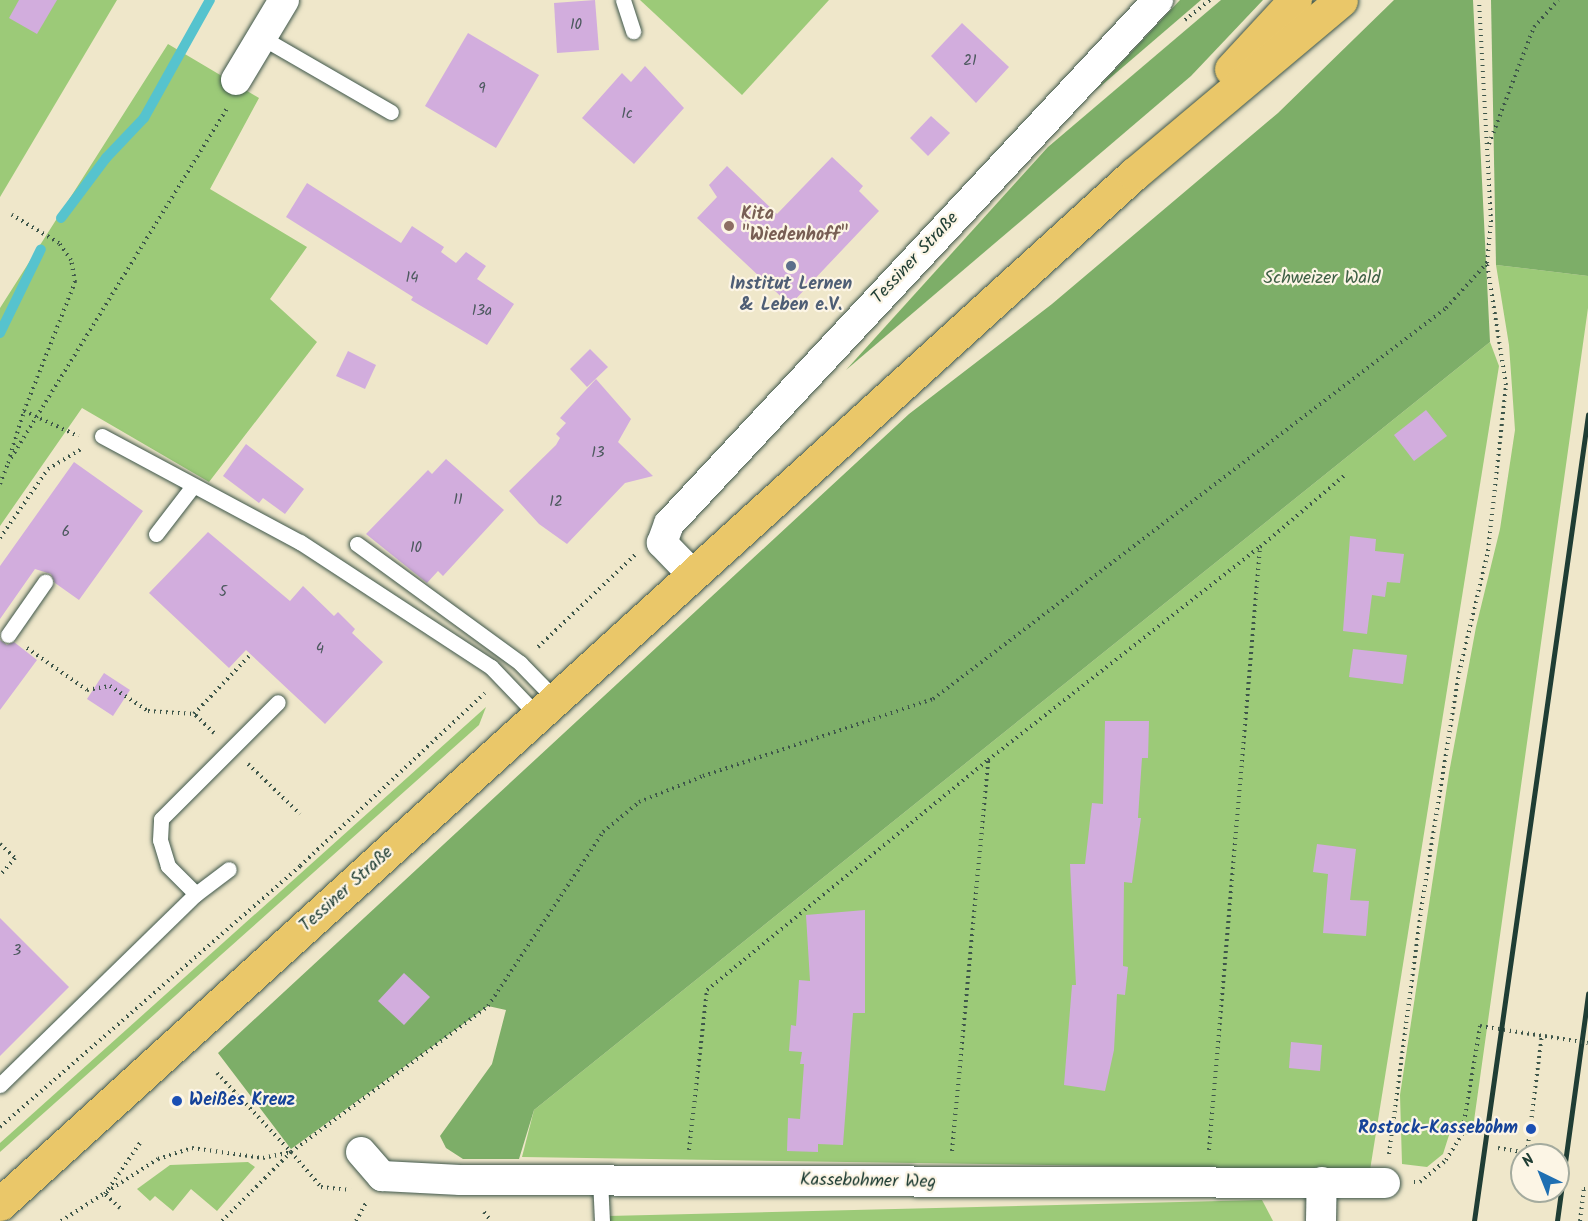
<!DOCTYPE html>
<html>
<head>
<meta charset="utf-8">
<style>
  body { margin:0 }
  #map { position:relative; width:1588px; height:1221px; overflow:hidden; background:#efe7ca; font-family:Kalam,sans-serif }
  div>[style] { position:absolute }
  .green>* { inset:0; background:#9cca78 }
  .forest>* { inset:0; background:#7dae68 }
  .stream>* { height:10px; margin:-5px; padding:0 5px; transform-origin:5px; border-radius:5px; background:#56c3ce }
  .building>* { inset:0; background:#d2addd }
  .path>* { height:4px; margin-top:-2px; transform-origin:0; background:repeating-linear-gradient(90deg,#3e564a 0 1.5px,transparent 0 6px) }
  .roads { filter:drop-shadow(0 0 2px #3e564a) drop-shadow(0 0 2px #3e564a) }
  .lane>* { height:15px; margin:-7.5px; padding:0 7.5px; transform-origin:7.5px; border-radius:7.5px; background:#fff }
  .street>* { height:30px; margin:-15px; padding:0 15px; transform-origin:15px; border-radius:15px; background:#fff }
  .primary>* { height:33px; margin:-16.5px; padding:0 16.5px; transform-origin:16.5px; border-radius:16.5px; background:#eac769 }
  .rail>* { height:4.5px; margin:-2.25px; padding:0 2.25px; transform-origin:2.25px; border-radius:2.25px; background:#1f3d34 }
  .path-bridge>* { height:4px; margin-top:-2px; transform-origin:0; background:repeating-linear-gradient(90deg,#3e564a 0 1.5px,transparent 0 6px) }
  .dots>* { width:16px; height:16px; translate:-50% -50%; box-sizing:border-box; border:3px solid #fcf5e5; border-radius:50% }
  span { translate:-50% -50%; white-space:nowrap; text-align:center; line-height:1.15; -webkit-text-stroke:4.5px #fcf5e5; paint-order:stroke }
  .number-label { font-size:15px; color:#4c595e }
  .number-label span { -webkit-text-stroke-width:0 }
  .education-label { font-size:18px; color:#785e54; font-weight:700 }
  .left { translate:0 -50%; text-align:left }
  .street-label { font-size:18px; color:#1f3d34 }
  .park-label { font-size:18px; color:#3e6045 }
  .service-label { font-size:18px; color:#4e5e75; font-weight:700 }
  .transit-label { font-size:18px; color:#164399; font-weight:700 }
  .right { translate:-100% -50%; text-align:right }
  .north { position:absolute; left:1510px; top:1143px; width:60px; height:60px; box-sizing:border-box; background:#fcf5e5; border:2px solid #a4ab9e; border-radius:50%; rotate:317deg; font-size:16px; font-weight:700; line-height:24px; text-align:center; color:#1f3d34 }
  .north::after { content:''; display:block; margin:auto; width:21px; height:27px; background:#1f6fb2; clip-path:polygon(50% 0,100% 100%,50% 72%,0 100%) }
</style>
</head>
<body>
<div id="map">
  <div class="green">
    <div style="clip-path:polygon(0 0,117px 0,0 197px)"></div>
    <div style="clip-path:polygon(640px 0,829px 0,742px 95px)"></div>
    <div style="clip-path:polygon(168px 44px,259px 98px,210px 189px,307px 247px,270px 299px,317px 342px,209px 482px,82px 408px,0 526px,0 308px)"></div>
    <div style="clip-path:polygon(1496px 265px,1588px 276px,1588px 308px,1472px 1135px,1450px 1132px,1443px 1154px,1427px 1167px,1402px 1164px,1400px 1095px,1449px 773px,1476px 627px,1500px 529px,1515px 430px,1509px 345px)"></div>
    <div style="clip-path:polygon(1490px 342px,1499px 366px,1370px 1170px,522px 1157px,534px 1110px)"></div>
    <div style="clip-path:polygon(486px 707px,479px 725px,0 1152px,0 1143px)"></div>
    <div style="clip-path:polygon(248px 1162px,255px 1167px,217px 1211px,191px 1189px,173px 1211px,155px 1196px,150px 1201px,137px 1189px,170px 1165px)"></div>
    <div style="clip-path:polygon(1262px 1200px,1273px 1221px,608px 1221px,608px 1216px)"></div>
  </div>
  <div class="forest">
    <div style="clip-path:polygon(1181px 0,1201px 0,1095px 91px,1180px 0)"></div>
    <div style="clip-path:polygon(1221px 0,1263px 0,1191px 76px,846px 370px,1048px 147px)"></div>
    <div style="clip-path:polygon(1394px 0,1473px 0,1490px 342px,534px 1110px,519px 1159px,463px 1159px,446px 1148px,440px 1136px,492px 1064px,506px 1010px,488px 1006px,291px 1149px,218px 1053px,909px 414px,1052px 304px,1278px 113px)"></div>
    <div style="clip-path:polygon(1491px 0,1588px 0,1588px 276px,1496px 265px)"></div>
  </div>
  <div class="stream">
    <div style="left:61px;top:218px;width:75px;rotate:-53.1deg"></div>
    <div style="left:106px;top:158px;width:55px;rotate:-46.5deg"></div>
    <div style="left:144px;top:118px;width:135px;rotate:-60.8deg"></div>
    <div style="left:0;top:333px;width:93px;rotate:-64deg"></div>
  </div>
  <div class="building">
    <div style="clip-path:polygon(19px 0,57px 0,37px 34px,9px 18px)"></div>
    <div style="clip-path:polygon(595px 0,599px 50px,557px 53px,554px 3px)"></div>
    <div style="clip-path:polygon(962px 23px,1009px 67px,976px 103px,931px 56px)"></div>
    <div style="clip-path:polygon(468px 33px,539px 75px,496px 148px,425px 106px)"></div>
    <div style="clip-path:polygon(645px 66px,684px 108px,634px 164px,582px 118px,622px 73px,631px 82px)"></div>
    <div style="clip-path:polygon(931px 116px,950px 133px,928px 156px,910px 138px)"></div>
    <div style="clip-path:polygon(832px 157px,863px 186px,859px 191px,879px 211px,790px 305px,697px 218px,717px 197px,709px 185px,727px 166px,777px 214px)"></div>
    <div style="clip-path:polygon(307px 183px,401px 243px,412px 226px,444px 247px,441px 252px,456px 263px,466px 252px,486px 266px,477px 279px,514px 304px,487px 345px,411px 300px,413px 297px,286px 217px)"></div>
    <div style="clip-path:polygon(590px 349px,608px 367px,587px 387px,570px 369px)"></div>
    <div style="clip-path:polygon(348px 351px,376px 365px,365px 389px,336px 376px)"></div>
    <div style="clip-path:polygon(596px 379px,631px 419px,618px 442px,653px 476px,625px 483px,567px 544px,539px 524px,509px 491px,556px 445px,560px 438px,556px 434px,566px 423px,560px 418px)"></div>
    <div style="clip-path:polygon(1426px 410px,1447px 436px,1414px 461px,1394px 435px)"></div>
    <div style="clip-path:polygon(246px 444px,304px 489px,285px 514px,263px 498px,259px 503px,223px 476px)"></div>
    <div style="clip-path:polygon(446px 459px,504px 510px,443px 576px,438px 571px,427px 583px,366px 534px,428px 470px,432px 474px)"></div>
    <div style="clip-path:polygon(74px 462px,143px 511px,79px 600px,55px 583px,51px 574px,35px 569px,0 619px,0 566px)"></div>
    <div style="clip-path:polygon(208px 532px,290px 601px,303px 586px,334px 616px,338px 612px,355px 629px,352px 633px,383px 662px,325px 724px,246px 650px,229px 668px,149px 593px)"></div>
    <div style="clip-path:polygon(1350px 536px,1376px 539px,1375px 551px,1404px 554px,1400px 583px,1387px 582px,1385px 597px,1372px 595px,1367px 634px,1343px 631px)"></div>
    <div style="clip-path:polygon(0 640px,7px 645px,14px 642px,37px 660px,0 710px)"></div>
    <div style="clip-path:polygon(1353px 649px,1407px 655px,1403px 684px,1349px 677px)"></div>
    <div style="clip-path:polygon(104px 673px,130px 690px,113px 716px,87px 699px)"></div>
    <div style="clip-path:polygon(1105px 721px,1149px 721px,1148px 758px,1142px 758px,1138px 818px,1141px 818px,1132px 883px,1124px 882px,1123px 966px,1128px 967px,1125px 995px,1117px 994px,1114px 1050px,1105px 1091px,1064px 1085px,1072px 985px,1076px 985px,1070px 864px,1085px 864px,1092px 803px,1103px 804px)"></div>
    <div style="clip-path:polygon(1317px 844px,1356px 849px,1350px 900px,1369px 901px,1366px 936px,1323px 933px,1328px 874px,1313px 872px)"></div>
    <div style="clip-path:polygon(865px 910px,865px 1013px,853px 1013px,843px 1145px,818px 1144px,818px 1152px,787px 1151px,788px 1118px,800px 1119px,804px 1064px,800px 1064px,802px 1052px,789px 1051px,791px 1025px,796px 1026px,799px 980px,810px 981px,806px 915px)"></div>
    <div style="clip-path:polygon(0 918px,69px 987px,0 1056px)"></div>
    <div style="clip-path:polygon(404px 973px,430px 997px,404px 1025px,378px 1001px)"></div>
    <div style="clip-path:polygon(1291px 1042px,1322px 1045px,1320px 1071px,1289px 1068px)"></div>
  </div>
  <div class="path">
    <div style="left:1185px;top:20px;width:32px;rotate:-39deg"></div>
    <div style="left:1489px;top:144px;width:125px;rotate:-69deg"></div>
    <div style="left:1534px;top:27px;width:36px;rotate:-48deg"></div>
    <div style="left:24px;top:411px;width:60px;rotate:24.8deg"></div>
    <div style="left:10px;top:456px;width:47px;rotate:-72.7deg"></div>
    <div style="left:24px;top:411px;width:139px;rotate:-68.4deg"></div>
    <div style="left:75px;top:282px;width:22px;rotate:-100deg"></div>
    <div style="left:71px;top:260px;width:21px;rotate:-125deg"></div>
    <div style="left:59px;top:243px;width:55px;rotate:-149.2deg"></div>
    <div style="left:8px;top:463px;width:416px;rotate:-58.3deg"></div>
    <div style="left:0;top:484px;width:22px;rotate:-69deg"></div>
    <div style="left:0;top:538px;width:84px;rotate:-55.2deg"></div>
    <div style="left:48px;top:469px;width:41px;rotate:-31deg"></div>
    <div style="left:538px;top:647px;width:134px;rotate:-43.5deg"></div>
    <div style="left:27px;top:648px;width:73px;rotate:35deg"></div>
    <div style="left:87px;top:690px;width:23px;rotate:-10deg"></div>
    <div style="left:110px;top:686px;width:45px;rotate:33.3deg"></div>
    <div style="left:148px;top:711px;width:46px;rotate:3.7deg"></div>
    <div style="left:214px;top:733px;width:28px;rotate:-136deg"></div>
    <div style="left:194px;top:714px;width:83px;rotate:-46.5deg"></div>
    <div style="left:248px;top:764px;width:72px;rotate:43.9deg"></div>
    <div style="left:0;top:844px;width:21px;rotate:43deg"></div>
    <div style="left:15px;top:858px;width:23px;rotate:131deg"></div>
    <div style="left:217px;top:1073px;width:108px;rotate:46.9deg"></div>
    <div style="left:291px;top:1152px;width:98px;rotate:135deg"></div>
    <div style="left:0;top:1127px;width:398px;rotate:-41deg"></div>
    <div style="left:300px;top:866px;width:253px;rotate:-43.1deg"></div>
    <div style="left:1498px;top:1148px;width:43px;rotate:9.5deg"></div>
    <div style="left:689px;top:1150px;width:161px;rotate:-83.6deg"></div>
    <div style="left:707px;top:990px;width:363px;rotate:-39.3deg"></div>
    <div style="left:988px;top:760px;width:345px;rotate:-38.1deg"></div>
    <div style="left:1260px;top:547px;width:113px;rotate:-40.3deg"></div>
    <div style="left:1209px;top:1150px;width:604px;rotate:-85.16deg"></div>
    <div style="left:952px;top:1151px;width:392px;rotate:-84.7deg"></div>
    <div style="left:291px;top:1152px;width:46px;rotate:49.4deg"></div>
    <div style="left:321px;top:1187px;width:30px;rotate:6deg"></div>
    <div style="left:1527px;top:1153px;width:119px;rotate:-82.8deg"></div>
    <div style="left:1389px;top:1154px;width:246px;rotate:-82.5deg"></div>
    <div style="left:1421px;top:910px;width:240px;rotate:-80.9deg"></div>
    <div style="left:1459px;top:673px;width:125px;rotate:-76.6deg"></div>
    <div style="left:1488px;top:551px;width:167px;rotate:-83.8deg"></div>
    <div style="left:1506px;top:385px;width:123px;rotate:-98.9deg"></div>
    <div style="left:1487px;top:263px;width:41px;rotate:-84.4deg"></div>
    <div style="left:1491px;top:222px;width:222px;rotate:-93.1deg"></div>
    <div style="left:1414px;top:1182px;width:6px"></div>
    <div style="left:1420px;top:1182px;width:34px;rotate:-40deg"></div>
    <div style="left:1446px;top:1160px;width:31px;rotate:-58deg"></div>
    <div style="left:1462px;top:1134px;width:96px;rotate:-80.4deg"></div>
    <div style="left:120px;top:1208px;width:21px;rotate:-137deg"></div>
    <div style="left:105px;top:1194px;width:65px;rotate:-55.6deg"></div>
    <div style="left:484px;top:1212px;width:11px;rotate:52deg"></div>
    <div style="left:61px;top:1221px;width:115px;rotate:-32.6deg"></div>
    <div style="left:158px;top:1159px;width:36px;rotate:-18deg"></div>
    <div style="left:192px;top:1148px;width:72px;rotate:8deg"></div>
    <div style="left:263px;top:1158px;width:29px;rotate:-12deg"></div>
    <div style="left:291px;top:1152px;width:245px;rotate:-36.5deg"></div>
    <div style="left:488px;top:1006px;width:209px;rotate:-56.5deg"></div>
    <div style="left:603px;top:832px;width:47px;rotate:-39.8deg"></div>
    <div style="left:639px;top:802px;width:69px;rotate:-22.1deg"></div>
    <div style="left:703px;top:776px;width:243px;rotate:-18.5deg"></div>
    <div style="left:933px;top:699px;width:645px;rotate:-37.31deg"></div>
    <div style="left:1446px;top:308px;width:61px;rotate:-47.7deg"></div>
    <div style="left:356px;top:1221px;width:21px;rotate:-61deg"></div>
    <div style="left:1580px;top:1221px;width:32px;rotate:-83deg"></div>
    <div style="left:1584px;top:1189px;width:4px"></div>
  </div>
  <div class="roads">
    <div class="lane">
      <div style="left:623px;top:0;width:33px;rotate:72deg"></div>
      <div style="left:261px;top:37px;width:150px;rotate:30deg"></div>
      <div style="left:102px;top:436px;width:225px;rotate:28.2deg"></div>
      <div style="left:300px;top:542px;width:228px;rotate:33.2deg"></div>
      <div style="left:491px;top:667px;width:68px;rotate:46.2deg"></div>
      <div style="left:156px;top:534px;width:61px;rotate:-52.4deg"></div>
      <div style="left:357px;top:544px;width:202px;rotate:36.1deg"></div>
      <div style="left:520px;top:663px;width:52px;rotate:45.8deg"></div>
      <div style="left:8px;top:635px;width:65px;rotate:-55.1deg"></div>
      <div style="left:196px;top:894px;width:40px;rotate:-135deg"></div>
      <div style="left:168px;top:866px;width:27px;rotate:-107deg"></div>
      <div style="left:160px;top:840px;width:21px;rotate:-87deg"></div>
      <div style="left:161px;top:819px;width:165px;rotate:-45deg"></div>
      <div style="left:0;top:1085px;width:274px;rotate:-44.3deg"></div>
      <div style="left:196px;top:894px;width:41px;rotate:-37.1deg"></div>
      <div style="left:600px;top:1179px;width:42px;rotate:87.3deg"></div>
    </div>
    <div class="street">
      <div style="left:236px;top:80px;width:93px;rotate:-59deg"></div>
      <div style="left:693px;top:575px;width:45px;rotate:-134.1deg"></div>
      <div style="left:662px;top:543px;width:20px;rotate:-70deg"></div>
      <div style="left:669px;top:524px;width:717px;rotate:-46.98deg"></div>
      <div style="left:361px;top:1152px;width:32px;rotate:49deg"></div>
      <div style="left:382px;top:1176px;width:78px;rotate:2.9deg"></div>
      <div style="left:460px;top:1180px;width:925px;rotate:0.19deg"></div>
      <div style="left:1321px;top:1221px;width:39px;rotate:-89deg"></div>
    </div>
    <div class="primary">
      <div style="left:1231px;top:69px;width:94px;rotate:-47.2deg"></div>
      <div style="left:0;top:1204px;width:1532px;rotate:-42.25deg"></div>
      <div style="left:1134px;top:174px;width:270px;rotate:-40deg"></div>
    </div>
  </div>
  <div class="rail">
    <div style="left:1474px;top:1221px;width:814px;rotate:-81.95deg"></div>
    <div style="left:1557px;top:1221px;width:229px;rotate:-82.2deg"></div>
  </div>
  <div class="path-bridge">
    <div style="left:1478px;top:1039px;width:13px;rotate:-81deg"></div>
    <div style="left:1480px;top:1026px;width:109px;rotate:8.9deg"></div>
  </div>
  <div class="dots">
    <div style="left:729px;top:226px;background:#8d6e63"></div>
    <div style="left:791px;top:266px;background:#5c6f8a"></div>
    <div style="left:177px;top:1101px;background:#1a4fb4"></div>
    <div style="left:1531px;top:1129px;background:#1a4fb4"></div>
  </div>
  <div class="number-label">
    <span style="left:576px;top:26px">10</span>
    <span style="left:970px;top:62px">21</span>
    <span style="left:482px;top:90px">9</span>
    <span style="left:627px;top:115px">1c</span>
    <span style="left:412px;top:279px">14</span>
    <span style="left:482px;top:312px">13a</span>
    <span style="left:598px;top:454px">13</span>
    <span style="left:458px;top:501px">11</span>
    <span style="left:556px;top:503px">12</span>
    <span style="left:66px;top:533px">6</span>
    <span style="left:416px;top:549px">10</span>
    <span style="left:223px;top:593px">5</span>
    <span style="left:320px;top:650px">4</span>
    <span style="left:17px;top:952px">3</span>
  </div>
  <div class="education-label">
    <span class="left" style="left:741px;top:226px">Kita<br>"Wiedenhoff"</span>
  </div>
  <div class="street-label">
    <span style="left:916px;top:259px;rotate:-47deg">Tessiner Straße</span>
    <span style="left:347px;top:890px;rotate:-42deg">Tessiner Straße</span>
    <span style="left:868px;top:1182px;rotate:1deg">Kassebohmer Weg</span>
  </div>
  <div class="park-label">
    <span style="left:1322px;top:279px">Schweizer Wald</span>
  </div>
  <div class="service-label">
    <span style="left:791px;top:296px">Institut Lernen<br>&amp; Leben e.V.</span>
  </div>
  <div class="transit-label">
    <span class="left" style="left:189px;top:1101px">Weißes Kreuz</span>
    <span class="right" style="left:1518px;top:1129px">Rostock-Kassebohm</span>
  </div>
  <div class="north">N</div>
</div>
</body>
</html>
